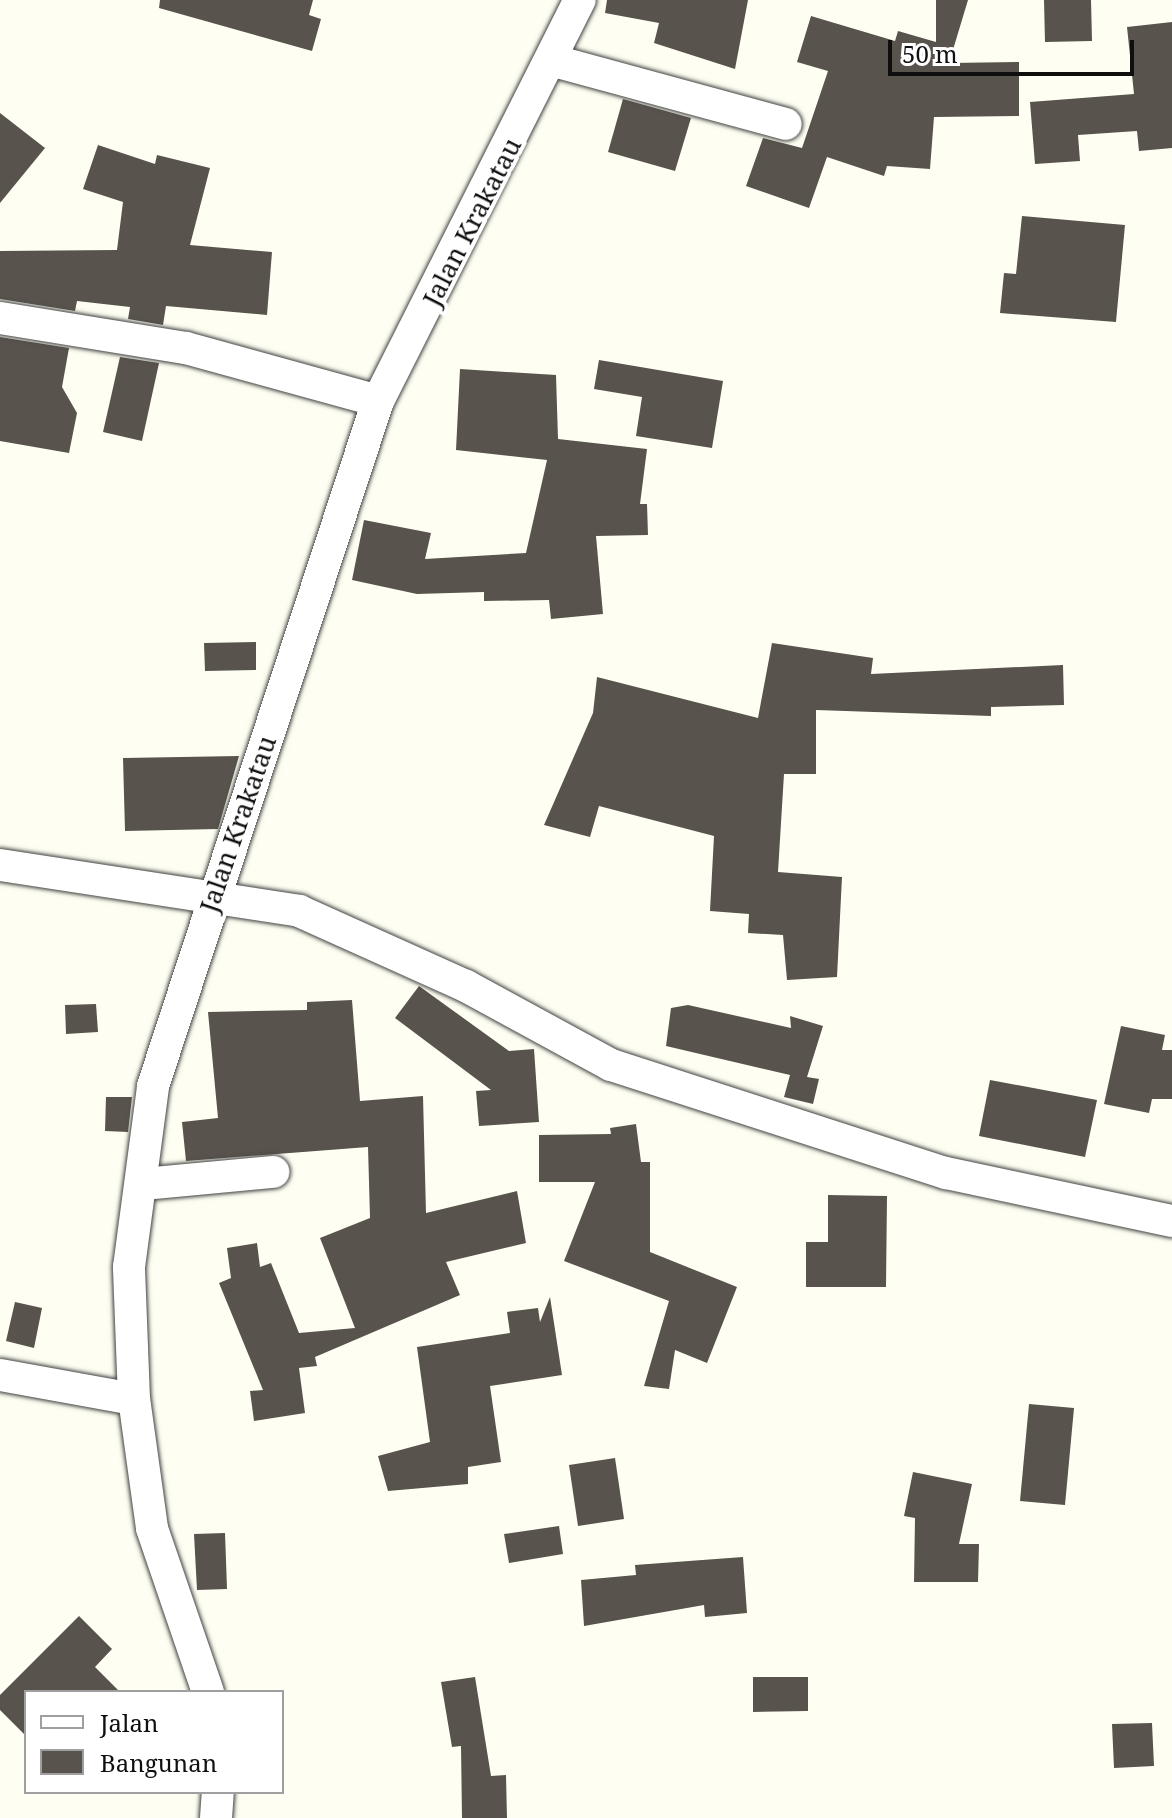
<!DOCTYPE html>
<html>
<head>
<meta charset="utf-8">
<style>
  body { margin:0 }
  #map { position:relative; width:1172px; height:1818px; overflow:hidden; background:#fefff2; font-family:"Noto Serif",serif }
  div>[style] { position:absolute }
  .building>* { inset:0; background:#58534c }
  .roads { filter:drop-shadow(0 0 2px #424242) drop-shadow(0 0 2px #424242) }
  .minor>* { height:32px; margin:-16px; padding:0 16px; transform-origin:16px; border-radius:16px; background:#fff }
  span { translate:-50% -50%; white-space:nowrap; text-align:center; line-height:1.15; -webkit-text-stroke:8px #fff; paint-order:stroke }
  .street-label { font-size:26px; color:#0f0f0f }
  .legend { position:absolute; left:24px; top:1690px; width:260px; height:104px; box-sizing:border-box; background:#fff; border:2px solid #9f9f9f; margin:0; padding:10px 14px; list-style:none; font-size:24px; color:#0f0f0f }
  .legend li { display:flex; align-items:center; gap:16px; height:40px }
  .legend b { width:40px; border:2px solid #9f9f9f }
  .scale { position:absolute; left:888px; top:40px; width:246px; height:36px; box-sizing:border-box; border:4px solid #0f0f0f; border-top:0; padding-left:10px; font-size:24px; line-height:28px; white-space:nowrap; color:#0f0f0f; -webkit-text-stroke:6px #fff; paint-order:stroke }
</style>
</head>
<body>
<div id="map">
  <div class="building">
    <div style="clip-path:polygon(160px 0,313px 0,309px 15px,321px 19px,312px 51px,159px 8px)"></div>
    <div style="clip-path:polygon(607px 0,748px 0,735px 69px,654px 43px,659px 23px,605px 13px)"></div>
    <div style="clip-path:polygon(936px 0,968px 0,949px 63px,1019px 62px,1019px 116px,934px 117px,930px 169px,887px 166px,884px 176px,827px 157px,809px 208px,746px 186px,763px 138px,802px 148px,828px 71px,797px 62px,811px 16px,895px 41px,898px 31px,936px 42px)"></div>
    <div style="clip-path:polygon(1044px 0,1091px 0,1092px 41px,1045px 42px)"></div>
    <div style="clip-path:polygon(1172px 22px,1172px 148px,1139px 151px,1137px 131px,1078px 135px,1080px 161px,1035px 164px,1030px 102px,1134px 94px,1127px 27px)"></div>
    <div style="clip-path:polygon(623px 99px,691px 118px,675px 171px,608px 152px)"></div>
    <div style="clip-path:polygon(0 113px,45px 148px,0 203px)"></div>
    <div style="clip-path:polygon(98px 145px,155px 164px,157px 155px,210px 168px,190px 245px,272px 252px,267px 315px,166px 306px,163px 325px,128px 319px,130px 307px,77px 301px,75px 311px,0 299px,0 251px,117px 250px,123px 202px,83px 189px)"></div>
    <div style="clip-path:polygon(1022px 216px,1125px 225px,1116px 322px,1000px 313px,1004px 273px,1016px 274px)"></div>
    <div style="clip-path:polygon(0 337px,69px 348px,62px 387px,77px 413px,69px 453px,0 441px)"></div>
    <div style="clip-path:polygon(120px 357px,159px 363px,142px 441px,103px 432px)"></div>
    <div style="clip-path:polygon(599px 360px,723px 381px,712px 448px,636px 436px,642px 397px,594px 389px)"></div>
    <div style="clip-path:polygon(460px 369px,556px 375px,558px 439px,647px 449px,640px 504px,647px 504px,648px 535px,596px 536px,603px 614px,551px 619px,549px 600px,484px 601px,484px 592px,417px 594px,352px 580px,364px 520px,431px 533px,425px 559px,526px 553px,547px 460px,456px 450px)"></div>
    <div style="clip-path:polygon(256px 642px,256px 670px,205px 671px,204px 643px)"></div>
    <div style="clip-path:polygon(772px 643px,873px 658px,871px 674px,1063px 665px,1064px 705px,991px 707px,991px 716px,816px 710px,816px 774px,784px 774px,778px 872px,842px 877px,837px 977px,787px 980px,783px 935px,748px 933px,749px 914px,710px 911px,714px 836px,599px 806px,590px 837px,544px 825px,593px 713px,597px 677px,758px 718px)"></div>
    <div style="clip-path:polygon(239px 756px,218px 829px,125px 831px,123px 758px)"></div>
    <div style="clip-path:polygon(419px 986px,509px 1051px,534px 1049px,539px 1122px,479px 1126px,476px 1091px,491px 1090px,395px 1018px)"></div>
    <div style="clip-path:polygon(352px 1000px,360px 1101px,423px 1096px,426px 1213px,517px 1191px,526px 1243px,446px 1262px,460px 1295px,315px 1357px,317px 1366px,299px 1368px,305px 1413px,254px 1421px,250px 1391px,263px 1390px,219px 1283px,231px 1278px,227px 1248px,257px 1243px,260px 1267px,271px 1263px,299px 1333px,355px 1328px,320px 1238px,370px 1218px,368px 1147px,186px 1161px,182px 1122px,218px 1118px,208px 1012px,307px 1010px,307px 1002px)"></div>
    <div style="clip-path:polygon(96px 1004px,98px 1032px,66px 1034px,65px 1005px)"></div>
    <div style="clip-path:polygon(688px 1005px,791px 1028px,790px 1016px,823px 1026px,807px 1077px,819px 1079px,813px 1104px,784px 1097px,790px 1075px,666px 1046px,671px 1008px)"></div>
    <div style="clip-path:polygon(1121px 1026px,1165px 1035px,1162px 1050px,1172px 1050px,1172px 1099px,1152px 1099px,1149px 1113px,1104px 1104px)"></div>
    <div style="clip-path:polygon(990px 1080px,1097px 1100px,1085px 1157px,979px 1136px)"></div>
    <div style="clip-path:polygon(106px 1097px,132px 1097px,128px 1132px,105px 1131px)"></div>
    <div style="clip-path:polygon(636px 1124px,641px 1162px,650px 1162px,650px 1252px,737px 1287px,707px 1363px,675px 1350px,669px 1389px,644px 1386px,669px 1301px,564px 1261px,595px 1182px,539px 1182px,539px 1135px,611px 1134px,610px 1128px)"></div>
    <div style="clip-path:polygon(828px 1195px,887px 1196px,886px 1287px,806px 1287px,806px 1242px,828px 1242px)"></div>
    <div style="clip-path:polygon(550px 1297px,562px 1375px,490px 1386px,501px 1462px,468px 1467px,468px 1484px,388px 1491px,378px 1456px,430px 1442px,417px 1347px,510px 1333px,507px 1312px,538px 1308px,540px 1322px)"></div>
    <div style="clip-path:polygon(15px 1302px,42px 1308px,34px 1348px,6px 1341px)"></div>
    <div style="clip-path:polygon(1029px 1404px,1074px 1408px,1065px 1505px,1020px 1501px)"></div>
    <div style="clip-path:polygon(615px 1458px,624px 1519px,578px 1526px,569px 1465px)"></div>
    <div style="clip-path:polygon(913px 1472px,972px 1484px,959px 1544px,979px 1544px,978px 1582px,914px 1582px,915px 1518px,904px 1516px)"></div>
    <div style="clip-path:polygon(559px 1526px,563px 1554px,509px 1563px,504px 1534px)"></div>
    <div style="clip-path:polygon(225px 1533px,227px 1589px,197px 1590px,194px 1534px)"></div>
    <div style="clip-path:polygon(743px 1557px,747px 1613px,705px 1617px,704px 1605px,584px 1626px,581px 1580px,636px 1575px,635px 1565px)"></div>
    <div style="clip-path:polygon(79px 1616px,112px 1649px,95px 1667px,120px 1692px,26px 1692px,26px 1736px,0 1710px,0 1695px)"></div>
    <div style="clip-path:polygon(475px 1677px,491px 1776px,506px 1775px,507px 1818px,462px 1818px,461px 1746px,452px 1747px,441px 1682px)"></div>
    <div style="clip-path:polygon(753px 1677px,808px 1677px,808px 1711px,753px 1712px)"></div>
    <div style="clip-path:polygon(1152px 1723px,1154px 1766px,1114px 1768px,1112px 1724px)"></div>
  </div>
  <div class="roads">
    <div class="minor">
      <div style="left:554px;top:61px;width:240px;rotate:15.2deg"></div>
      <div style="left:0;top:318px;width:188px;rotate:9.2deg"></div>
      <div style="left:186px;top:348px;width:199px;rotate:15.4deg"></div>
      <div style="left:0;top:865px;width:303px;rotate:8.7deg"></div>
      <div style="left:299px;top:911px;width:183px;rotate:24.2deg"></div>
      <div style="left:466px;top:986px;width:165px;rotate:28.6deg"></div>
      <div style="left:611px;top:1065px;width:352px;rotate:17.9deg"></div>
      <div style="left:946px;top:1173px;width:231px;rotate:12deg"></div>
      <div style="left:143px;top:1184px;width:131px;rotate:-5.3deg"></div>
      <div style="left:0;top:1375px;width:136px;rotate:10.2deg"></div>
      <div style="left:208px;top:1692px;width:173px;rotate:-108.9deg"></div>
      <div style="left:152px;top:1528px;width:130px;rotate:-97.9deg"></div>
      <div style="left:134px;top:1399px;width:132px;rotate:-92.2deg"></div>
      <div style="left:129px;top:1267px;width:183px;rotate:-82.4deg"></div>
      <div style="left:153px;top:1086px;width:721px;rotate:-71.82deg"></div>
      <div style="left:378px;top:401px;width:449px;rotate:-63.3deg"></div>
      <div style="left:216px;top:1818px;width:26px;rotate:-86deg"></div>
    </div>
  </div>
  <div class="street-label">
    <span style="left:472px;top:222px;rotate:-63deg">Jalan Krakatau</span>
    <span style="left:238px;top:824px;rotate:-71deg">Jalan Krakatau</span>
  </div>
  <ul class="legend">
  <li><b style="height:10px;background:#fff"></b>Jalan</li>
  <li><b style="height:22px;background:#58534c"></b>Bangunan</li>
  </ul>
  <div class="scale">50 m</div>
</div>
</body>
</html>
